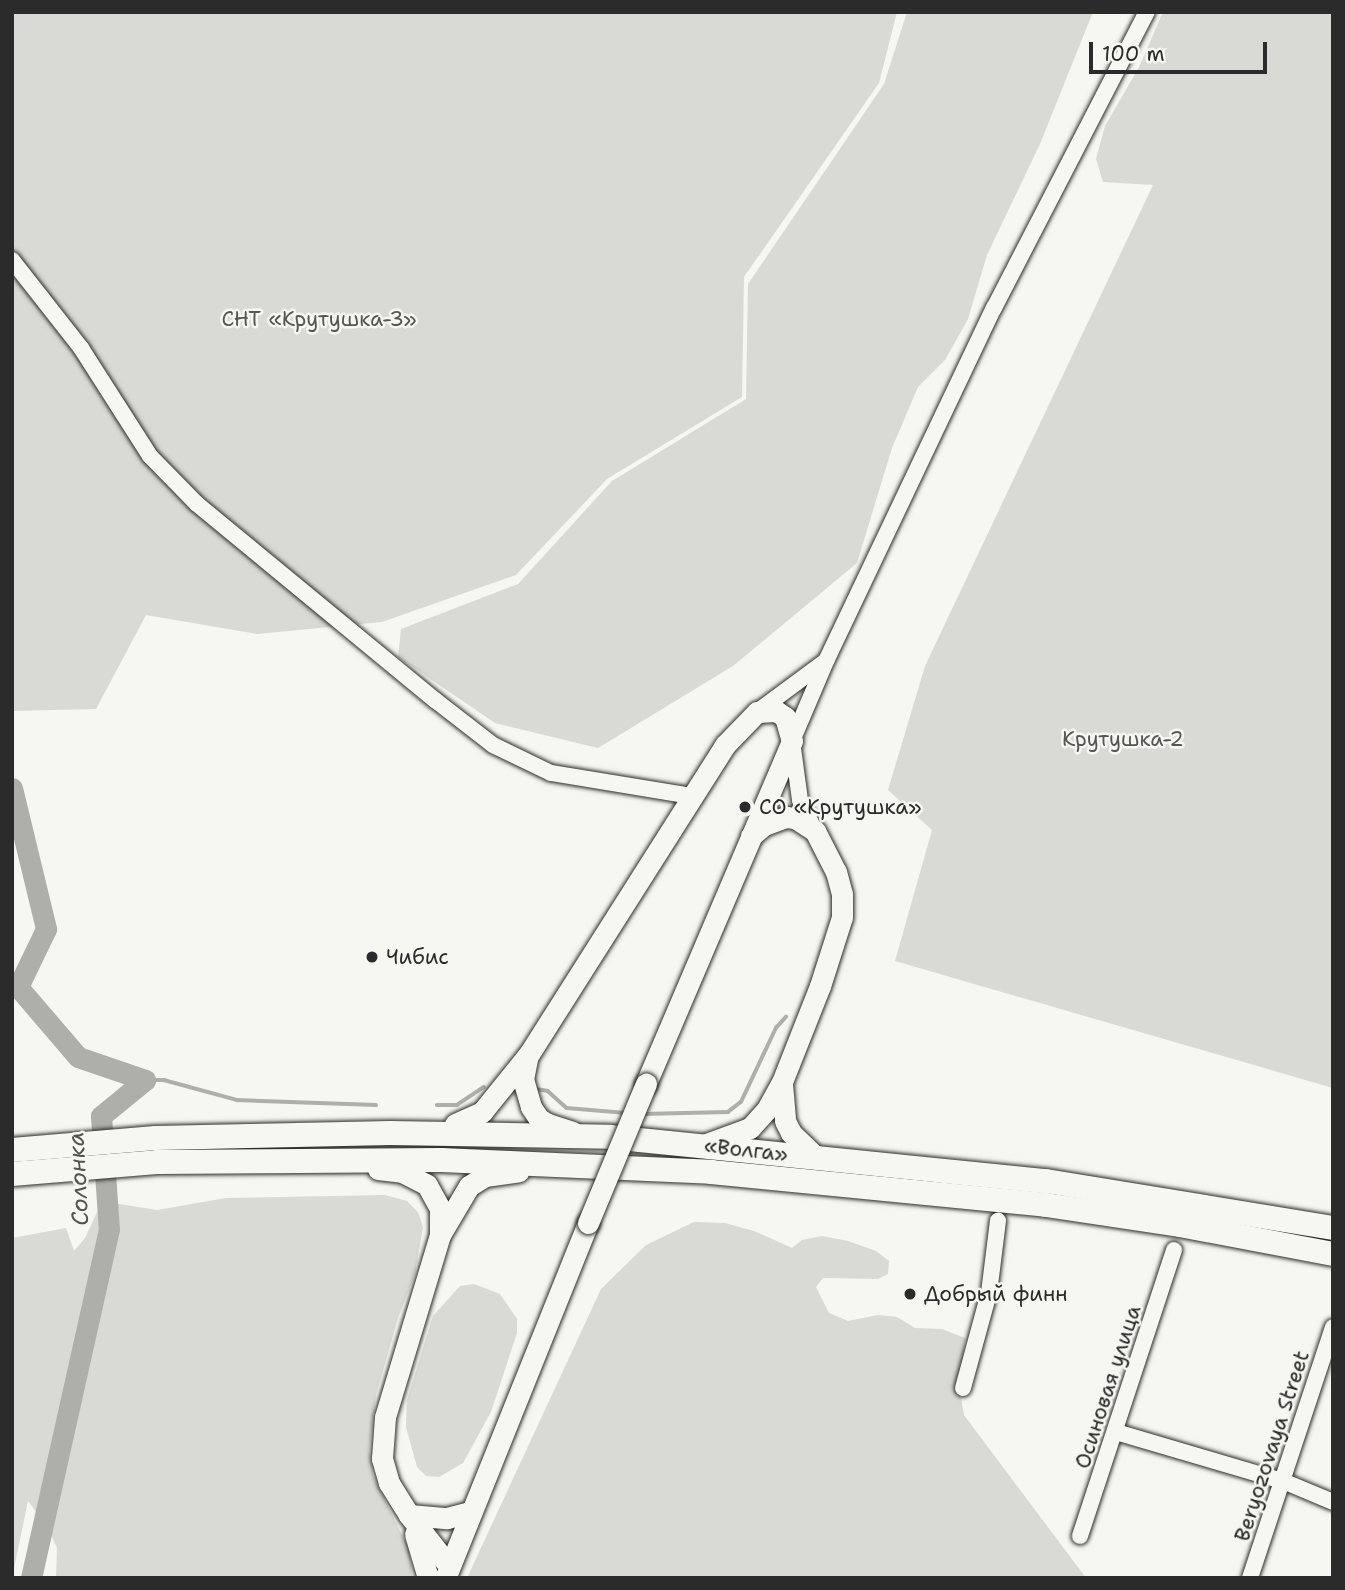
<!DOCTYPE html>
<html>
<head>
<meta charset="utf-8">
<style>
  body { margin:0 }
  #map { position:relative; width:1345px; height:1590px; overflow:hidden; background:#f6f6f2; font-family:"Shantell Sans",sans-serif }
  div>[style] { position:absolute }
  .green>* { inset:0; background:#d9d9d5 }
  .stream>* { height:3.5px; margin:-1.75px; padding:0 1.75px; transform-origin:1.75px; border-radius:1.75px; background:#aeaeab }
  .river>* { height:21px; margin:-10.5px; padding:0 10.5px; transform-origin:10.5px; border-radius:10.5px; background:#aeaeab }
  .roads { filter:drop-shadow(0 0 2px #2b2b2b) drop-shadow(0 0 2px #2b2b2b) }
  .minor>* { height:16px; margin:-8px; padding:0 8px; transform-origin:8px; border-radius:8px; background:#f6f6f2 }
  .major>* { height:21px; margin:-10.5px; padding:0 10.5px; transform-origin:10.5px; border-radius:10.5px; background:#f6f6f2 }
  .highway>* { height:24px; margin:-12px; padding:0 12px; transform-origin:12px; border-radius:12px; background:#f6f6f2 }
  .bridges { filter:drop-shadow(0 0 2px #2b2b2b) drop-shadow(0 0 2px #2b2b2b) }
  .major-bridge>* { height:21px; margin:-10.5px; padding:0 10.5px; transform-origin:10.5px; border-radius:10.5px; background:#f6f6f2 }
  .dots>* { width:19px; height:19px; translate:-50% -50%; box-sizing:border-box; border:4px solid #f6f6f2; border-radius:50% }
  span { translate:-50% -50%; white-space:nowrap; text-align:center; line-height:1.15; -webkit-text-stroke:5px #f6f6f2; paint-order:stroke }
  .park-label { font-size:21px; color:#565656 }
  .poi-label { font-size:21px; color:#2b2b2b }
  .left { translate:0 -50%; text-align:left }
  .street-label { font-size:21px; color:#2b2b2b }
  .water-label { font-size:23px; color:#525251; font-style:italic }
  .frame { position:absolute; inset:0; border:14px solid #2b2b2b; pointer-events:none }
  .scale { position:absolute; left:1089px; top:42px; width:178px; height:32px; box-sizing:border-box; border:4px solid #2b2b2b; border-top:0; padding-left:9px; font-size:21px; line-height:24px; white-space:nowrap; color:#2b2b2b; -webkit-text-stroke:5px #f6f6f2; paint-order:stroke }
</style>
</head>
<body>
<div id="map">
  <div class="green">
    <div style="clip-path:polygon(12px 12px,897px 12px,879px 83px,744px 277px,742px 397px,607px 479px,516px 575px,382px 622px,257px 634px,146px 615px,96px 709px,14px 711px)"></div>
    <div style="clip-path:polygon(907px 12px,1093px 12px,1040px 144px,987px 255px,968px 319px,945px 360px,918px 387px,892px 448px,857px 563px,733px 666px,598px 748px,495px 723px,398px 657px,401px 629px,518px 584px,612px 481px,746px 399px,748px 284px,884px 84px)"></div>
    <div style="clip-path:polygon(1163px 12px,1333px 12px,1333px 1088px,895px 961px,932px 830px,888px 790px,925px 666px,1153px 185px,1103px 182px,1096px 159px,1105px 126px,1139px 67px)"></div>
    <div style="clip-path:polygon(385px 1195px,407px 1201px,418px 1212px,423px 1227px,415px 1274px,398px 1318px,376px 1395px,369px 1451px,373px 1476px,408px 1547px,413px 1578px,56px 1578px,57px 1548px,47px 1526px,28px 1501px,12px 1578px,12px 1238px,66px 1228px,74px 1251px,85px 1238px,100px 1206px,107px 1202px,157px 1210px,226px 1198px)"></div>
    <div style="clip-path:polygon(694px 1222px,725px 1223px,754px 1231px,792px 1248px,802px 1240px,822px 1236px,848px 1241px,876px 1251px,889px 1261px,888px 1274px,878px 1279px,823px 1278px,816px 1287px,829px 1313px,848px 1321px,878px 1315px,897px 1317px,915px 1328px,942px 1329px,965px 1338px,960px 1392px,964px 1415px,1086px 1578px,467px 1578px,601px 1289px,646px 1245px)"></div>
    <div style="clip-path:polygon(474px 1284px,500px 1294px,517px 1319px,517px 1333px,491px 1412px,463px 1463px,439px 1477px,426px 1476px,417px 1467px,406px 1427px,407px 1400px,433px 1316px,460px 1286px)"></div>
  </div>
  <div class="stream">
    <div style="left:145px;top:1080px;width:19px"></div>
    <div style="left:164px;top:1080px;width:76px;rotate:15.3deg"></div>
    <div style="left:237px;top:1100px;width:139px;rotate:2.1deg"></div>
    <div style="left:536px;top:1089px;width:12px;rotate:9deg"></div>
    <div style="left:548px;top:1091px;width:25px;rotate:42deg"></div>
    <div style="left:567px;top:1108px;width:59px;rotate:4.8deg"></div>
    <div style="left:437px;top:1105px;width:20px"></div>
    <div style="left:457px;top:1105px;width:32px;rotate:-34deg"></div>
    <div style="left:641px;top:1114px;width:87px;rotate:-1.3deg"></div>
    <div style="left:728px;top:1112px;width:16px;rotate:-38deg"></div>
    <div style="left:741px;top:1102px;width:82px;rotate:-64.7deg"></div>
    <div style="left:776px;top:1028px;width:15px;rotate:-48deg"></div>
  </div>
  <div class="river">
    <div style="left:12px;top:788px;width:145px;rotate:76.4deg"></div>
    <div style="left:46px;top:929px;width:64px;rotate:115.8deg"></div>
    <div style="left:18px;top:987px;width:92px;rotate:49.4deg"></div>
    <div style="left:78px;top:1057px;width:71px;rotate:18.9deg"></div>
    <div style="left:145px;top:1080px;width:57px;rotate:140.7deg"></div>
    <div style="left:101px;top:1116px;width:113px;rotate:86deg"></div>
    <div style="left:109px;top:1229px;width:358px;rotate:102.6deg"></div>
  </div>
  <div class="roads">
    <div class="minor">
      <div style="left:12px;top:260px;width:112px;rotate:51.9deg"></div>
      <div style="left:81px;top:348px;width:128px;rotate:57.4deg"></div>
      <div style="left:150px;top:456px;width:67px;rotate:45.6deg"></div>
      <div style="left:197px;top:504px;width:308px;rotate:39.5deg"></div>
      <div style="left:435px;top:700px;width:73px;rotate:37.8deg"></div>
      <div style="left:493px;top:745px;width:64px;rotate:25.8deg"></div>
      <div style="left:551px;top:773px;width:142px;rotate:9.3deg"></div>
      <div style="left:757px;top:712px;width:82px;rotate:-36.6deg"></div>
      <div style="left:815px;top:831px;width:34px;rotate:-116deg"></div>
      <div style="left:800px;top:800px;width:60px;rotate:-97.7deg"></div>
      <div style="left:792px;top:741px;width:89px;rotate:-66.9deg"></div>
      <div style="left:827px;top:659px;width:389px;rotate:-64.6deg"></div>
      <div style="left:994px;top:308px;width:333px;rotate:-62.7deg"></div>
      <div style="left:963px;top:1388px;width:98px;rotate:-74.7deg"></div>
      <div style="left:989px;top:1293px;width:73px;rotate:-82.9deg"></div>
      <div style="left:1116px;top:1432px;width:174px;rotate:16.4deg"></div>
      <div style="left:1283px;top:1481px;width:54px;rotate:22.8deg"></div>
      <div style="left:1080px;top:1536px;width:301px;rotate:-71.8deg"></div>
      <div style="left:1250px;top:1578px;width:264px;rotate:-71.7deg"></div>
    </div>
    <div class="major">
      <div style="left:527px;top:1059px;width:20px;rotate:101deg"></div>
      <div style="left:523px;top:1079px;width:29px;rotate:74deg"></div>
      <div style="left:531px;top:1107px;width:14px;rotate:56deg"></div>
      <div style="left:539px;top:1119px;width:10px;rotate:29deg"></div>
      <div style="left:548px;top:1124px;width:26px;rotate:18deg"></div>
      <div style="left:782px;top:1084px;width:37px;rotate:85deg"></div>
      <div style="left:785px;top:1121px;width:13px;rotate:63deg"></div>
      <div style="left:791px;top:1133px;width:35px;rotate:44deg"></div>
      <div style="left:455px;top:1124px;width:30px;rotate:-24deg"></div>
      <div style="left:482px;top:1112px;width:75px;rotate:-51deg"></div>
      <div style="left:529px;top:1054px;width:366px;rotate:-57.6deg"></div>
      <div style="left:725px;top:745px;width:46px;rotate:-45.9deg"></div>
      <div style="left:757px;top:712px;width:19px;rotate:-3deg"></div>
      <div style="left:776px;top:711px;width:11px;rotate:34deg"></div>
      <div style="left:785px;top:717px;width:25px;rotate:74deg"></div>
      <div style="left:792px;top:741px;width:373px;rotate:113.1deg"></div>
      <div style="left:706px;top:1144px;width:47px;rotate:-20deg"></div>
      <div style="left:750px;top:1128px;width:25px;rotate:-48deg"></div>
      <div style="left:767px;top:1109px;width:31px;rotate:-61deg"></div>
      <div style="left:782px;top:1082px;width:103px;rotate:-68.4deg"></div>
      <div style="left:820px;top:986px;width:72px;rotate:-72.3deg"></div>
      <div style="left:842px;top:917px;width:23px;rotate:-90deg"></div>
      <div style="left:842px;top:894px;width:23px;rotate:-105deg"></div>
      <div style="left:836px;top:872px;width:46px;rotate:-117.1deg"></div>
      <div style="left:815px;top:831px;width:24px;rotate:-147deg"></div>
      <div style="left:795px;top:818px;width:9px;rotate:-174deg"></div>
      <div style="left:786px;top:817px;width:23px;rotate:160deg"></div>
      <div style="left:764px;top:825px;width:17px;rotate:140deg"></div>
      <div style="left:378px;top:1169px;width:24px;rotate:7deg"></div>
      <div style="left:402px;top:1172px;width:28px;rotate:27deg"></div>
      <div style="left:427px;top:1185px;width:26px;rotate:61deg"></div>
      <div style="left:440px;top:1208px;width:25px;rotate:90deg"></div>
      <div style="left:409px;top:1515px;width:38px;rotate:5deg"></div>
      <div style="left:447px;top:1518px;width:23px;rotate:-15deg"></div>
      <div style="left:415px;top:1534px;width:46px;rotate:73.5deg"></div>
      <div style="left:449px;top:1566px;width:65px;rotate:-128.1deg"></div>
      <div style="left:409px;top:1515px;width:38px;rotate:-122deg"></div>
      <div style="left:389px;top:1483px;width:26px;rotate:-106deg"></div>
      <div style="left:382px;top:1458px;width:41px;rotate:-85.8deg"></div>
      <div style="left:385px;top:1417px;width:190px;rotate:-73.2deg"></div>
      <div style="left:440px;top:1235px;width:57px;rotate:-59.4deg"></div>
      <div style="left:469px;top:1186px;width:19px;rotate:-32deg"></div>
      <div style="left:485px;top:1176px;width:34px;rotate:-8deg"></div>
      <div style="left:446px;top:1576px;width:380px;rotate:-68.1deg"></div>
    </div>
    <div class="highway">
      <div style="left:12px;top:1150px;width:144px;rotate:-4.8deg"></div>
      <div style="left:156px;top:1138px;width:234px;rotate:-1.2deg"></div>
      <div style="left:390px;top:1133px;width:220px;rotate:1deg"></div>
      <div style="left:610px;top:1137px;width:438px;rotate:5.8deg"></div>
      <div style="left:1046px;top:1181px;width:291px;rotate:9.3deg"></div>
      <div style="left:12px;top:1174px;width:145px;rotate:-4.7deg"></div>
      <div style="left:157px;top:1162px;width:284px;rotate:-0.4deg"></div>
      <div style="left:441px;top:1160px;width:270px;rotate:2.5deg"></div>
      <div style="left:711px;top:1172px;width:337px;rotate:5.6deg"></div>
      <div style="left:1046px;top:1205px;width:135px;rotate:8.5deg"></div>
      <div style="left:1180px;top:1225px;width:156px;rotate:10.7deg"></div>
    </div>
  </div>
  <div class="bridges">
    <div class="major-bridge">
      <div style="left:588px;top:1223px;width:151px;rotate:-67.4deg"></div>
    </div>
  </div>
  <div class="dots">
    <div style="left:745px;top:807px;background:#2b2b2b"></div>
    <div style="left:372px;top:957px;background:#2b2b2b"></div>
    <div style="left:910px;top:1294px;background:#2b2b2b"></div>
  </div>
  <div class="park-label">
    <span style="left:319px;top:319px">СНТ «Крутушка-3»</span>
    <span style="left:1123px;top:739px">Крутушка-2</span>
  </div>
  <div class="poi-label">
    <span class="left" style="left:759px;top:807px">СО «Крутушка»</span>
    <span class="left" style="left:386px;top:957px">Чибис</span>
    <span class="left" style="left:924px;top:1294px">Добрый финн</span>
  </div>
  <div class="street-label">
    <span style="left:746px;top:1150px;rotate:6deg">«Волга»</span>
    <span style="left:1108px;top:1387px;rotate:-72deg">Осиновая улица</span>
    <span style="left:1272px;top:1446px;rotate:-72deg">Beryozovaya Street</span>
  </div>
  <div class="water-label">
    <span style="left:78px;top:1179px;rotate:-93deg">Солонка</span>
  </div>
  <div class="frame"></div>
  <div class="scale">100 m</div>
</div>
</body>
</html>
